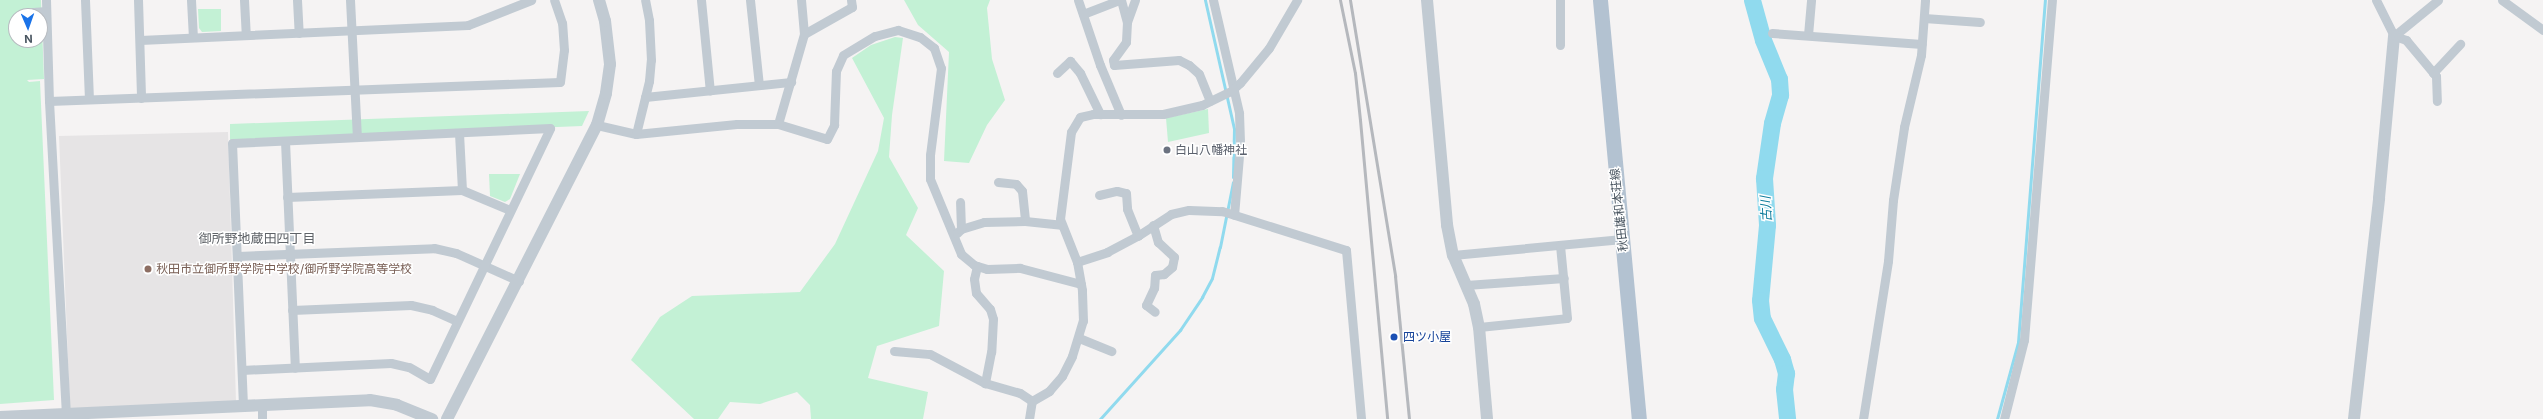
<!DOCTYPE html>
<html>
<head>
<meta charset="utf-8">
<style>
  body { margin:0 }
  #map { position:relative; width:2543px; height:419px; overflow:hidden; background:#f5f3f3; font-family:Inter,"Noto Sans JP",sans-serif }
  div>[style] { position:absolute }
  .education>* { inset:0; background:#e6e4e5 }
  .green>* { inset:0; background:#c3f1d5 }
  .stream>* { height:3px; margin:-1.5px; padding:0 1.5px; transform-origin:1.5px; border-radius:1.5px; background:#90daee }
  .river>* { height:17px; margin:-8.5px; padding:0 8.5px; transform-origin:8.5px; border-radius:8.5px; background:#90daee }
  .minor>* { height:9px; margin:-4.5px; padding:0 4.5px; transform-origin:4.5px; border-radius:4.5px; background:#c1cad2 }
  .tertiary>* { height:12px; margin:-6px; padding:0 6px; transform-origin:6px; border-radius:6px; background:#c1cad2 }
  .primary>* { height:15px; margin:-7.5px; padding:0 7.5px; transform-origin:7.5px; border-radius:7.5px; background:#b3c2d1 }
  .rail>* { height:3px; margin:-1.5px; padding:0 1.5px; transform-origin:1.5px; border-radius:1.5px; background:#b5b8bd }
  .dots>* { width:11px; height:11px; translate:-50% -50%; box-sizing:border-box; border:2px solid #fff; border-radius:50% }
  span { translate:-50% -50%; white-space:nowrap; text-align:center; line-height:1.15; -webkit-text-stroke:3px #fff; paint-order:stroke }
  .worship-label { font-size:12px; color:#5b616d }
  .left { translate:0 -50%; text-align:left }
  .street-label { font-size:12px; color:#4a5661 }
  .education-label { font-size:12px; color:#785e54 }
  .transit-label { font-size:12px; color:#164399 }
  .water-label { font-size:13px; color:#0c7c9b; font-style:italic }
  .neighbourhood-label { font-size:13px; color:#5f6368 }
  .north { position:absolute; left:8px; top:8px; width:40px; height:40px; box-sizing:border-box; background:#fff; border:1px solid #b7bbc0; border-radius:50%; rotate:178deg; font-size:11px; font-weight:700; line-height:16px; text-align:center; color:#4a5661 }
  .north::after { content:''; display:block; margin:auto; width:14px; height:18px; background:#1a73e8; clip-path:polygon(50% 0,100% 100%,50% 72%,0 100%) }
</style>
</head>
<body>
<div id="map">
  <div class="education">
    <div style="clip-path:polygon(228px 132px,236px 402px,70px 409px,59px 136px)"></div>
  </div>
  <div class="green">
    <div style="clip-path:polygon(evenodd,0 0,41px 0,44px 79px,27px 80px,29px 82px,40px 81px,54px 400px,0 404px,0 0,16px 16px,40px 16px,40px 40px,16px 40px,16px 16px)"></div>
    <div style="clip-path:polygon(904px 0,990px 0,987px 8px,992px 59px,1005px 100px,987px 125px,969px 163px,944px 161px,949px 52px,918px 25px)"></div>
    <div style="clip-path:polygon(198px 9px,221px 9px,221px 31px,202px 32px,199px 28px)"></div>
    <div style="clip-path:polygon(895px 37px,903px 38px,892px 115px,889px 157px,918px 208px,906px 235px,944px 271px,939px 326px,877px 346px,868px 378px,928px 392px,923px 419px,811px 419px,810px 405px,797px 392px,760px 404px,730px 402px,718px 419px,694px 419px,631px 360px,660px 317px,692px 296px,800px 292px,835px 244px,878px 151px,884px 118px,852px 58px,871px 45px)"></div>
    <div style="clip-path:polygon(1208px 109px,1209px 133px,1168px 142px,1166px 118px)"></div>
    <div style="clip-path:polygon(589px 111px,582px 126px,230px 140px,230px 124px)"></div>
    <div style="clip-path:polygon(489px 174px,520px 174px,510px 199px,505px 202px,490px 196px)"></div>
  </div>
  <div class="stream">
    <div style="left:1205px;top:0;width:132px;rotate:77.3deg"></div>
    <div style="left:1234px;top:129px;width:48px;rotate:91.2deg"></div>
    <div style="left:1100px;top:419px;width:120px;rotate:-48deg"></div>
    <div style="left:1180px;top:330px;width:40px;rotate:-56deg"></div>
    <div style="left:1202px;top:297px;width:21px;rotate:-62deg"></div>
    <div style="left:1212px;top:278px;width:32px;rotate:-76deg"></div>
    <div style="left:1220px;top:247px;width:66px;rotate:-78.7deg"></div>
    <div style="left:1997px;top:419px;width:80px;rotate:-74.7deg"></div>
    <div style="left:2018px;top:342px;width:343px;rotate:-85.5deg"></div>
  </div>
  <div class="river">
    <div style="left:1752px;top:0;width:41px;rotate:74.6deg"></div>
    <div style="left:1763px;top:40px;width:42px;rotate:67.7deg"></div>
    <div style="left:1779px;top:79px;width:16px;rotate:86deg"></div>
    <div style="left:1780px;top:95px;width:29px;rotate:106deg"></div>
    <div style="left:1772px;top:123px;width:56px;rotate:98.3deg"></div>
    <div style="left:1764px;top:178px;width:47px;rotate:86.3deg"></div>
    <div style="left:1767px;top:225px;width:75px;rotate:95.3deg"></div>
    <div style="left:1760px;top:300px;width:18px;rotate:84deg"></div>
    <div style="left:1762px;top:318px;width:46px;rotate:64deg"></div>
    <div style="left:1782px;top:359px;width:15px;rotate:74deg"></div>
    <div style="left:1786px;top:373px;width:16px;rotate:97deg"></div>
    <div style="left:1784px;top:389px;width:30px;rotate:84deg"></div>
  </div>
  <div class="minor">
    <div style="left:46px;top:0;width:101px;rotate:88.3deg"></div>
    <div style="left:49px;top:101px;width:313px;rotate:86.9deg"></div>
    <div style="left:85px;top:0;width:99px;rotate:87.7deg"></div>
    <div style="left:138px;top:0;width:98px;rotate:88.2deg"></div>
    <div style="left:191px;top:0;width:37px;rotate:87deg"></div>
    <div style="left:244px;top:0;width:35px;rotate:87deg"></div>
    <div style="left:297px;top:0;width:33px;rotate:87deg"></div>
    <div style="left:350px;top:0;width:137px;rotate:87.1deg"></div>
    <div style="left:701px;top:0;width:91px;rotate:84.4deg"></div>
    <div style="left:750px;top:0;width:85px;rotate:84deg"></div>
    <div style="left:1078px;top:0;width:69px;rotate:71.3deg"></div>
    <div style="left:1100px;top:65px;width:54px;rotate:67.2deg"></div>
    <div style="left:1121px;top:0;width:23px;rotate:75deg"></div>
    <div style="left:1135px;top:0;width:23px;rotate:110deg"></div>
    <div style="left:1127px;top:22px;width:20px;rotate:93deg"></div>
    <div style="left:1126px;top:42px;width:22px;rotate:126deg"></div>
    <div style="left:1113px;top:60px;width:5px;rotate:79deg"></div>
    <div style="left:1114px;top:65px;width:65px;rotate:-4.4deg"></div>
    <div style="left:1179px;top:60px;width:11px;rotate:27deg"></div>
    <div style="left:1189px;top:65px;width:13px;rotate:42deg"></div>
    <div style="left:1199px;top:74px;width:29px;rotate:68deg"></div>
    <div style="left:1213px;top:0;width:116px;rotate:77deg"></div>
    <div style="left:1239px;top:113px;width:31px;rotate:88deg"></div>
    <div style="left:1240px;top:144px;width:71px;rotate:94.8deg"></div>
    <div style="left:2376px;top:0;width:40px;rotate:63.4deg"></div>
    <div style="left:2394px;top:36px;width:13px;rotate:18deg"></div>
    <div style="left:2406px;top:40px;width:47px;rotate:50.2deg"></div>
    <div style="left:2436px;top:76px;width:25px;rotate:88deg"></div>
    <div style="left:2502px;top:0;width:51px;rotate:36.2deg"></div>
    <div style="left:33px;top:12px;width:13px;rotate:-4deg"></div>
    <div style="left:1083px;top:14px;width:40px;rotate:-21deg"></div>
    <div style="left:1924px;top:18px;width:56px;rotate:4.1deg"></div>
    <div style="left:1772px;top:33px;width:150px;rotate:4.2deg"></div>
    <div style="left:804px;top:34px;width:55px;rotate:-29.4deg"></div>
    <div style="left:852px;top:7px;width:7px;rotate:-98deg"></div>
    <div style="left:1808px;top:35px;width:35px;rotate:-85deg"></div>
    <div style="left:2394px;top:36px;width:57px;rotate:-39.3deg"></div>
    <div style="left:140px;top:40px;width:328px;rotate:-2.6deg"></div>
    <div style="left:468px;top:25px;width:68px;rotate:-21.6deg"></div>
    <div style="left:1560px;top:45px;width:45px;rotate:-90deg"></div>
    <div style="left:1057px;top:73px;width:18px;rotate:-43deg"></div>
    <div style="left:1070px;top:61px;width:16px;rotate:50deg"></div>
    <div style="left:1080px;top:73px;width:46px;rotate:64deg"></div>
    <div style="left:2433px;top:73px;width:40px;rotate:-47deg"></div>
    <div style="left:645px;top:97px;width:147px;rotate:-5.9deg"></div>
    <div style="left:49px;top:101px;width:511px;rotate:-2.13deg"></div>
    <div style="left:560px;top:82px;width:32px;rotate:-83deg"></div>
    <div style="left:564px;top:50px;width:27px;rotate:-94deg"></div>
    <div style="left:562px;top:23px;width:24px;rotate:-109deg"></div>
    <div style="left:778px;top:124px;width:94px;rotate:-73.9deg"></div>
    <div style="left:804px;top:34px;width:34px;rotate:-95deg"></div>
    <div style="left:597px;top:125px;width:40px;rotate:13deg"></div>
    <div style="left:636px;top:134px;width:101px;rotate:-5.7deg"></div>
    <div style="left:737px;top:124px;width:41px"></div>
    <div style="left:778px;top:124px;width:51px;rotate:17deg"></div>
    <div style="left:827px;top:139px;width:16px;rotate:-63deg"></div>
    <div style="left:834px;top:125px;width:54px;rotate:-87.9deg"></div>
    <div style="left:836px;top:71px;width:17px;rotate:-66deg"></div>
    <div style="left:843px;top:55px;width:37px;rotate:-31deg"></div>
    <div style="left:875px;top:36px;width:24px;rotate:-15deg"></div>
    <div style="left:898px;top:30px;width:23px;rotate:18deg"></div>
    <div style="left:920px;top:37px;width:18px;rotate:38deg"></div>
    <div style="left:934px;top:48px;width:21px;rotate:71deg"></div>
    <div style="left:941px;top:68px;width:88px;rotate:97.2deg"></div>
    <div style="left:930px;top:155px;width:24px;rotate:90deg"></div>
    <div style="left:930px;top:179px;width:81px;rotate:67.5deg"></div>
    <div style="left:961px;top:254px;width:17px;rotate:40deg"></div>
    <div style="left:974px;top:265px;width:14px;rotate:17deg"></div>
    <div style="left:987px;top:269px;width:33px;rotate:-2deg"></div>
    <div style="left:1020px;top:268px;width:63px;rotate:14.7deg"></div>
    <div style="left:459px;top:133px;width:57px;rotate:87deg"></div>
    <div style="left:636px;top:134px;width:55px;rotate:-76.2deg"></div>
    <div style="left:649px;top:81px;width:21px;rotate:-85deg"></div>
    <div style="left:651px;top:60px;width:40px;rotate:-92.9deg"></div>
    <div style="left:649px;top:20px;width:20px;rotate:-101deg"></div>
    <div style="left:285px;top:141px;width:227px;rotate:87.5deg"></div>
    <div style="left:998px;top:182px;width:18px;rotate:6deg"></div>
    <div style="left:1016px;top:184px;width:9px;rotate:49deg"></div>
    <div style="left:1022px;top:191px;width:30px;rotate:84deg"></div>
    <div style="left:1099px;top:195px;width:18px;rotate:-13deg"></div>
    <div style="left:1117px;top:191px;width:9px;rotate:13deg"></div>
    <div style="left:1126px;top:193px;width:16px;rotate:86deg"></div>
    <div style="left:1127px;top:209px;width:29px;rotate:68deg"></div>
    <div style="left:287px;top:197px;width:175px;rotate:-2.3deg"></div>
    <div style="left:462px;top:190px;width:52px;rotate:22.6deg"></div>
    <div style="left:1153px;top:225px;width:18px;rotate:74deg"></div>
    <div style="left:1158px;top:242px;width:22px;rotate:43deg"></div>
    <div style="left:1174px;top:257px;width:10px;rotate:101deg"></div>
    <div style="left:1172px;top:267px;width:11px;rotate:139deg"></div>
    <div style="left:1164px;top:274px;width:9px;rotate:174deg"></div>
    <div style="left:1155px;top:275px;width:13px;rotate:94deg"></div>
    <div style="left:1154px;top:288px;width:19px;rotate:115deg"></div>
    <div style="left:1146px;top:305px;width:11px;rotate:38deg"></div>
    <div style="left:961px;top:229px;width:24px;rotate:-17deg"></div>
    <div style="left:984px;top:222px;width:41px;rotate:-1.4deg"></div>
    <div style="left:1025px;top:221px;width:36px;rotate:6deg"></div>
    <div style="left:957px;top:233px;width:6px;rotate:-45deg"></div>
    <div style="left:961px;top:229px;width:27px;rotate:-92deg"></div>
    <div style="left:1453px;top:255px;width:170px;rotate:-5.4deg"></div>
    <div style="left:238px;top:256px;width:196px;rotate:-2.3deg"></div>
    <div style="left:434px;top:248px;width:23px;rotate:13deg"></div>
    <div style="left:456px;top:253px;width:69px;rotate:24deg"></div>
    <div style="left:1077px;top:262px;width:32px;rotate:-18deg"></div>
    <div style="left:1107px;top:252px;width:36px;rotate:-28deg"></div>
    <div style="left:1139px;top:235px;width:38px;rotate:-33deg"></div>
    <div style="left:1171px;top:214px;width:18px;rotate:-13deg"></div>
    <div style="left:1189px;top:210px;width:33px;rotate:2deg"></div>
    <div style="left:1222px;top:211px;width:130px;rotate:17.5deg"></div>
    <div style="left:1346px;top:250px;width:170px;rotate:84.9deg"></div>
    <div style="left:977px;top:266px;width:13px;rotate:103deg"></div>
    <div style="left:974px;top:279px;width:14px;rotate:82deg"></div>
    <div style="left:976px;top:293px;width:21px;rotate:49deg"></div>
    <div style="left:990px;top:309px;width:10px;rotate:73deg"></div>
    <div style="left:993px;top:319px;width:33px;rotate:93deg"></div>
    <div style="left:991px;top:352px;width:32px;rotate:101deg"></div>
    <div style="left:1466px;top:285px;width:98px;rotate:-4.1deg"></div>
    <div style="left:292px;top:310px;width:119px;rotate:-2.4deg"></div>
    <div style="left:411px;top:305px;width:22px;rotate:13deg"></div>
    <div style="left:432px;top:310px;width:27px;rotate:24deg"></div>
    <div style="left:1479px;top:327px;width:88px;rotate:-5.8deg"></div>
    <div style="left:1567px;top:318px;width:73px;rotate:-95.5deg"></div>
    <div style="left:1079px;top:338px;width:35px;rotate:22deg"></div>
    <div style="left:894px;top:351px;width:36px;rotate:5deg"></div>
    <div style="left:930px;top:354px;width:62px;rotate:27.8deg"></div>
    <div style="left:985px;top:383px;width:36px;rotate:16deg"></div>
    <div style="left:1020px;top:393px;width:14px;rotate:34deg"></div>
    <div style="left:242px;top:370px;width:149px;rotate:-2.7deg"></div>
    <div style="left:391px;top:363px;width:18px;rotate:13deg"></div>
    <div style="left:409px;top:367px;width:24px;rotate:30deg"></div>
    <div style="left:430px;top:379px;width:278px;rotate:-64.4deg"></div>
    <div style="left:550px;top:128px;width:318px;rotate:177.3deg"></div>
    <div style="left:232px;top:143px;width:263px;rotate:87.6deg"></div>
    <div style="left:262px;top:405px;width:14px;rotate:90deg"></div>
    <div style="left:1029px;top:419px;width:18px;rotate:-81deg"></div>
    <div style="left:1032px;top:401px;width:20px;rotate:-30deg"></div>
    <div style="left:1049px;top:391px;width:20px;rotate:-49deg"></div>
    <div style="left:1062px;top:376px;width:22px;rotate:-63deg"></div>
    <div style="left:1072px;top:356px;width:37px;rotate:-73deg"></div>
    <div style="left:1083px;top:321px;width:31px;rotate:-92deg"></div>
    <div style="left:1082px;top:290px;width:28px;rotate:-100deg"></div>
    <div style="left:1077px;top:262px;width:46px;rotate:-111.6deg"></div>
    <div style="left:1060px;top:219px;width:88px;rotate:-82.8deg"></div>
    <div style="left:1071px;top:132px;width:17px;rotate:-59deg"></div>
    <div style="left:1080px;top:117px;width:13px;rotate:-13deg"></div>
    <div style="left:1093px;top:114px;width:70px"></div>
    <div style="left:1163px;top:114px;width:40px;rotate:-13deg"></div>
    <div style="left:1202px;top:105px;width:32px;rotate:-26deg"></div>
    <div style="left:1231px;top:91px;width:12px;rotate:-42deg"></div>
    <div style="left:1240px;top:83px;width:45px;rotate:-50.4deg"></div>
    <div style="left:1269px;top:48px;width:56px;rotate:-59.7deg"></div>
    <div style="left:1863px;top:419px;width:160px;rotate:-81deg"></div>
    <div style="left:1888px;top:261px;width:61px;rotate:-85.3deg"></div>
    <div style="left:1893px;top:200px;width:74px;rotate:-81.4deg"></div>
    <div style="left:1904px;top:127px;width:74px;rotate:-76.7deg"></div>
    <div style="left:1921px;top:55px;width:55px;rotate:-85.8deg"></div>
    <div style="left:2004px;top:419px;width:81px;rotate:-75.8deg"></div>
    <div style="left:2024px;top:340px;width:341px;rotate:-85.3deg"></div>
  </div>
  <div class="tertiary">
    <div style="left:1427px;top:0;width:226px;rotate:84.9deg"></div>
    <div style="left:1447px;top:225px;width:31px;rotate:79deg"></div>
    <div style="left:1453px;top:255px;width:53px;rotate:66.8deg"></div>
    <div style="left:1474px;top:304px;width:24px;rotate:78deg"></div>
    <div style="left:1479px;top:327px;width:92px;rotate:85deg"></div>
    <div style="left:0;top:417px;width:370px;rotate:-2.6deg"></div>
    <div style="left:370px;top:400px;width:27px;rotate:10deg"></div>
    <div style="left:397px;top:405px;width:38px;rotate:22deg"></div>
    <div style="left:447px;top:419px;width:330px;rotate:-63deg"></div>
    <div style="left:597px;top:125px;width:33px;rotate:-74deg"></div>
    <div style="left:606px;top:93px;width:29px;rotate:-82deg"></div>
    <div style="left:610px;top:64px;width:43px;rotate:-96.6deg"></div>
    <div style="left:605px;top:21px;width:22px;rotate:-106deg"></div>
    <div style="left:2354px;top:419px;width:222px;rotate:-83.5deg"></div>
    <div style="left:2379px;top:198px;width:163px;rotate:-84.7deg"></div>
  </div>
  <div class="primary">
    <div style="left:1600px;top:0;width:421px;rotate:84.7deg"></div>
  </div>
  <div class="rail">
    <div style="left:1340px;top:0;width:75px;rotate:78.4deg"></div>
    <div style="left:1355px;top:73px;width:47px;rotate:83.9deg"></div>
    <div style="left:1360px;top:120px;width:300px;rotate:84.8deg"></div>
    <div style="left:1350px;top:0;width:280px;rotate:80.7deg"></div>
    <div style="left:1395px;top:276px;width:144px;rotate:84.4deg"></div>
  </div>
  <div class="dots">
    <div style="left:1167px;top:150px;background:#6b7280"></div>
    <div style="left:148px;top:269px;background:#8d6e63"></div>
    <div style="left:1394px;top:337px;background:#1a4fb4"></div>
  </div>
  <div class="worship-label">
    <span class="left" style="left:1175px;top:150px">白山八幡神社</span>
  </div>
  <div class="street-label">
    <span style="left:1619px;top:210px;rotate:-96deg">秋田雄和本荘線</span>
  </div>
  <div class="education-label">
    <span class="left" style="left:156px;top:269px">秋田市立御所野学院中学校/御所野学院高等学校</span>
  </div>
  <div class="transit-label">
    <span class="left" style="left:1403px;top:337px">四ツ小屋</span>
  </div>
  <div class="water-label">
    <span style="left:1766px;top:209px;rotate:-93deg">古川</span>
  </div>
  <div class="neighbourhood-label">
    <span style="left:257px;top:238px">御所野地蔵田四丁目</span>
  </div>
  <div class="north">N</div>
</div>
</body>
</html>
